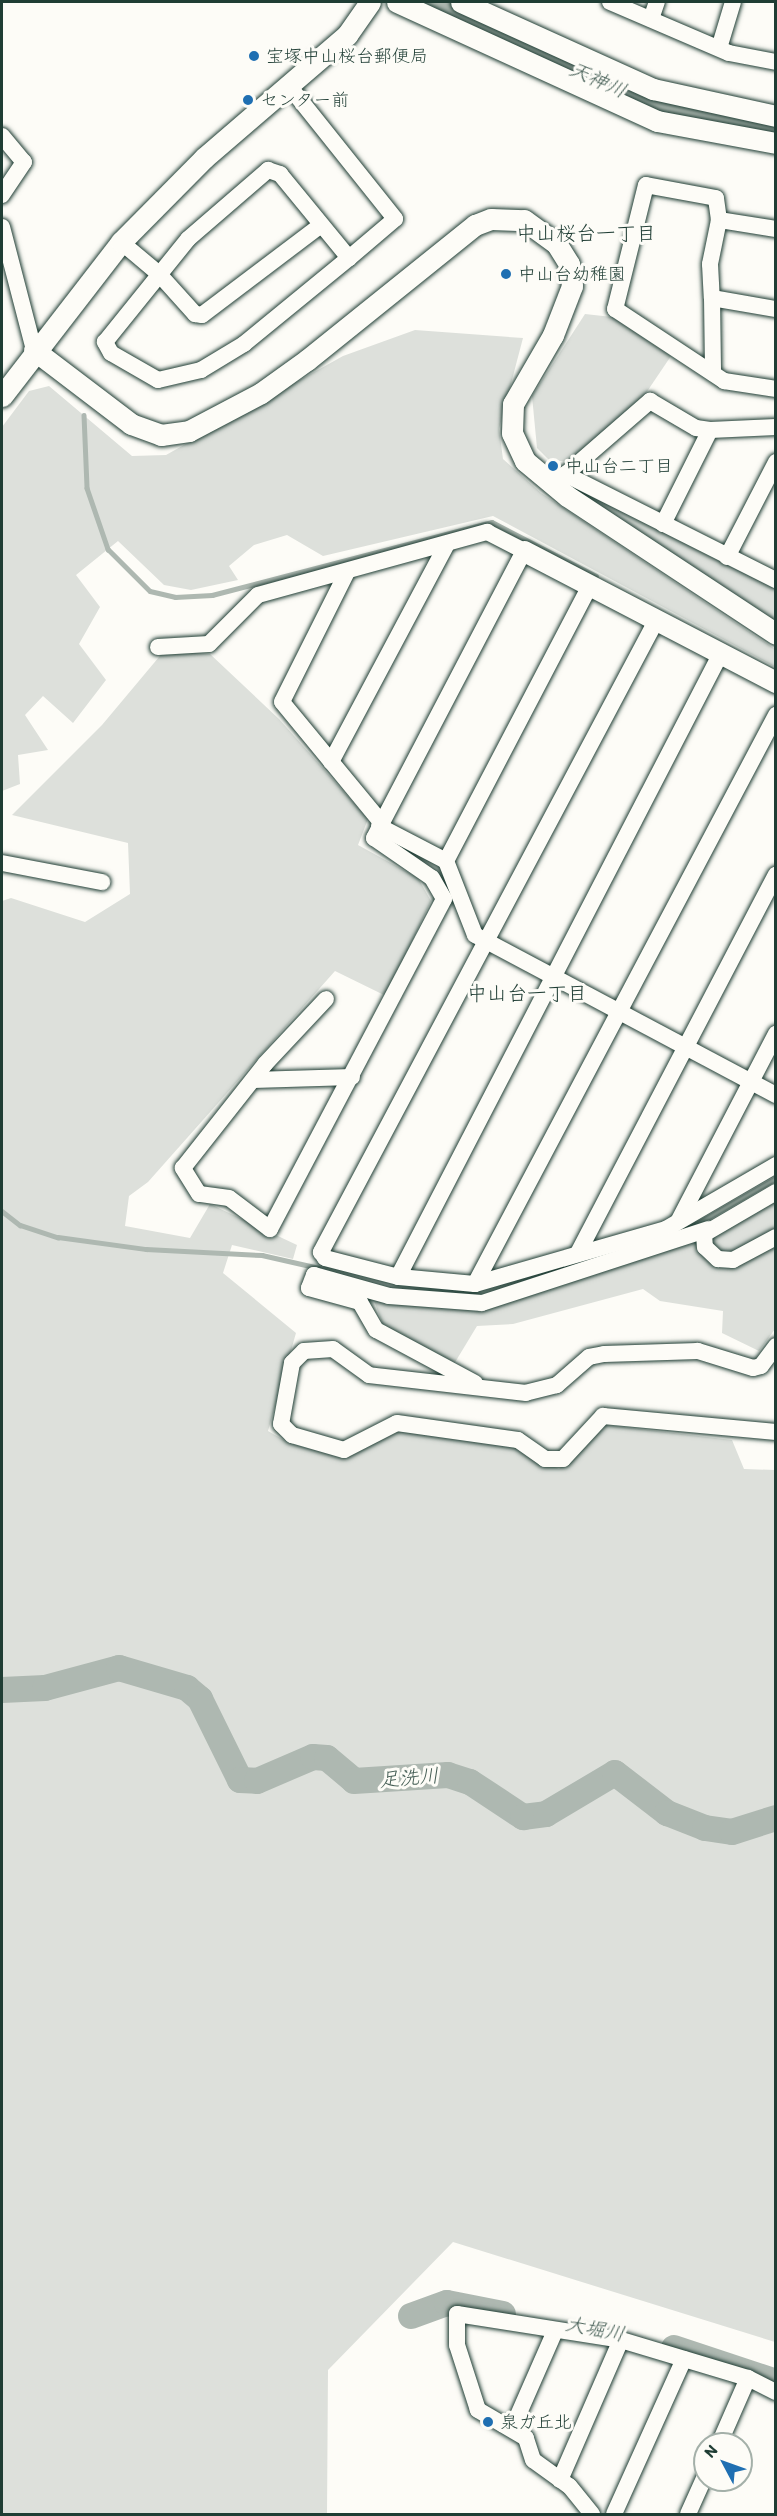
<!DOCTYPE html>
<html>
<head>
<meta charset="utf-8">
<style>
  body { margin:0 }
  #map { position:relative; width:777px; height:2516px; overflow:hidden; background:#fdfcf7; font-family:Itim,"Klee One",sans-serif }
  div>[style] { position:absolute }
  .green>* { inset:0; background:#dde0db }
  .stream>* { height:4.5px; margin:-2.25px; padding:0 2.25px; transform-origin:2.25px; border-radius:2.25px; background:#aeb8b1 }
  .river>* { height:26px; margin:-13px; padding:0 13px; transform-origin:13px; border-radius:13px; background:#aeb8b1 }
  .roads { filter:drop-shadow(0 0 2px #1f3d34) drop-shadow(0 0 2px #1f3d34) }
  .minor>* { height:16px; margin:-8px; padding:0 8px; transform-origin:8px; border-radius:8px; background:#fdfcf7 }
  .tertiary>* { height:21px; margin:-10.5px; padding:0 10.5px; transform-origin:10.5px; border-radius:10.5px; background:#fdfcf7 }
  .dots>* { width:16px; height:16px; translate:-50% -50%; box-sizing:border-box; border:3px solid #fdfcf7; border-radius:50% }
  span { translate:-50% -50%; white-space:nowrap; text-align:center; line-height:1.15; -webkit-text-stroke:6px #fdfcf7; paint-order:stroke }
  .poi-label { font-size:18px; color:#1f3d34 }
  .left { translate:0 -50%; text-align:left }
  .water-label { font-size:20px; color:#435c53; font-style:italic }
  .neighbourhood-label { font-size:20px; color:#1f3d34 }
  .frame { position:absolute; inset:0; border:3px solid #1f3d34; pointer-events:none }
  .north { position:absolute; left:693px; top:2432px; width:60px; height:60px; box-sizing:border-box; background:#fdfcf7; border:2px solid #a4b0a9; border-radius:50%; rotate:311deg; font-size:16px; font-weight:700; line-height:24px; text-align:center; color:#1f3d34 }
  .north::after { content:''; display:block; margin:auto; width:21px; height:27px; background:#1f6fb2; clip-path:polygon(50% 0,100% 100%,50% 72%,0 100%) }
</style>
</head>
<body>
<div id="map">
  <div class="green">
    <div style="clip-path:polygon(585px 314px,612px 317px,671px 356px,642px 399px,572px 462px,549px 460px,537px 448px,532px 396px)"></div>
    <div style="clip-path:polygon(415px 330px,523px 338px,499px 429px,503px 459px,541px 493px,775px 649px,775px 667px,493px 516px,323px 556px,287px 535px,254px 545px,229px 566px,238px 580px,191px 590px,164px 585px,118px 541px,76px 575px,100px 607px,79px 644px,106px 680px,73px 723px,43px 696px,25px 715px,48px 750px,18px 755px,20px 784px,2px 791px,2px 427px,29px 391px,49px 386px,132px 456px,166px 455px,343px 356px)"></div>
    <div style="clip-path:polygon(573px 488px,775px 584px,775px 623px)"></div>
    <div style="clip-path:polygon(164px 651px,210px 654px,279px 719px,368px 819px,358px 845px,418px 878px,431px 901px,386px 996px,335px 971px,148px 1182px,129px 1196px,125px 1226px,190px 1238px,210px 1204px,297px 1245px,293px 1259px,232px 1245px,223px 1273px,296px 1333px,268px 1431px,289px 1443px,342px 1458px,393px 1430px,516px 1448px,559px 1469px,606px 1425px,732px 1440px,744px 1469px,775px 1470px,775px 2342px,453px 2242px,328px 2370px,327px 2514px,2px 2514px,2px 901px,11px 898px,85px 922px,130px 894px,128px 843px,12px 815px,102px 725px)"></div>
    <div style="clip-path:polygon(775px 1202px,775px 1329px,759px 1351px,722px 1333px,723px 1311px,660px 1301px,643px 1289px,513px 1324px,477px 1326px,454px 1364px,383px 1325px,373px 1298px,485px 1310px,728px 1228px)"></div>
  </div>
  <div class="stream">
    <div style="left:84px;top:415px;width:73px;rotate:87.6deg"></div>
    <div style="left:87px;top:488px;width:65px;rotate:71deg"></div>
    <div style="left:108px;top:549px;width:59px;rotate:45deg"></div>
    <div style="left:150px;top:591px;width:26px;rotate:13deg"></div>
    <div style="left:175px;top:597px;width:37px;rotate:-3deg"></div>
    <div style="left:212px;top:595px;width:289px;rotate:-14.6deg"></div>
    <div style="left:492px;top:522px;width:117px;rotate:27.4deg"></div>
    <div style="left:2px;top:1211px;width:23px;rotate:38deg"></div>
    <div style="left:20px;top:1225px;width:40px;rotate:18deg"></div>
    <div style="left:58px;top:1237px;width:89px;rotate:7.8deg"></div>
    <div style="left:146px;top:1249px;width:116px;rotate:3deg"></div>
    <div style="left:262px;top:1255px;width:58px;rotate:12.8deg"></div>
    <div style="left:693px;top:1226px;width:96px;rotate:-30deg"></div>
  </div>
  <div class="river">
    <div style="left:430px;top:2px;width:210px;rotate:25.3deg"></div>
    <div style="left:620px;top:92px;width:86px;rotate:17.6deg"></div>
    <div style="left:702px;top:118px;width:75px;rotate:8.5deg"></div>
    <div style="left:2px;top:1690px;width:43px;rotate:-2.7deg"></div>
    <div style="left:45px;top:1688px;width:77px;rotate:-15.1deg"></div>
    <div style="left:119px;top:1668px;width:71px;rotate:16.4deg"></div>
    <div style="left:187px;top:1688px;width:17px;rotate:40deg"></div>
    <div style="left:200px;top:1699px;width:90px;rotate:63.7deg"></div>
    <div style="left:240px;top:1780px;width:17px;rotate:3deg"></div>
    <div style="left:257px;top:1781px;width:61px;rotate:-23.2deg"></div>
    <div style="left:313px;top:1757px;width:14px;rotate:4deg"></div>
    <div style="left:327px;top:1758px;width:35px;rotate:40deg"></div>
    <div style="left:354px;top:1781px;width:94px;rotate:-3.7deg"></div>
    <div style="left:448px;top:1775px;width:23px;rotate:18deg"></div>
    <div style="left:470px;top:1782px;width:64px;rotate:33.4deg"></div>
    <div style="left:523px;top:1817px;width:23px;rotate:-7deg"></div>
    <div style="left:546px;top:1814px;width:80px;rotate:-30.7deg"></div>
    <div style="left:615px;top:1773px;width:66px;rotate:37.6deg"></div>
    <div style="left:667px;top:1813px;width:41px;rotate:21.5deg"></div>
    <div style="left:705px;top:1828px;width:27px;rotate:8deg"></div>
    <div style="left:732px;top:1832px;width:46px;rotate:-17.7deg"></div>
    <div style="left:411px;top:2316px;width:38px;rotate:-20deg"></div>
    <div style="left:447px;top:2303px;width:57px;rotate:11.1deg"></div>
    <div style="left:674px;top:2348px;width:108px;rotate:18.4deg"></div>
  </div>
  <div class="roads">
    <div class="minor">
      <div style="left:610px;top:2px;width:129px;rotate:23.2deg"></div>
      <div style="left:729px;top:53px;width:48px;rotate:10.8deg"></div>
      <div style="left:651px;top:19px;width:18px;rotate:-71deg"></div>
      <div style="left:720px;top:45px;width:45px;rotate:-73.2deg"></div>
      <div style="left:289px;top:86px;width:170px;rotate:51.4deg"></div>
      <div style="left:395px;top:219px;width:60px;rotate:139.7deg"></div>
      <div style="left:349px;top:258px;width:136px;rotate:140.7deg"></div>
      <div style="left:244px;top:344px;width:50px;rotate:148.8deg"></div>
      <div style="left:201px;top:370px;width:44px;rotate:166.9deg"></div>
      <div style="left:158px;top:380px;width:54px;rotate:-150.1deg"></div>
      <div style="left:111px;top:353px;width:13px;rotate:-119deg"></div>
      <div style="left:105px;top:342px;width:132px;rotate:-51.1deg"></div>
      <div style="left:188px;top:239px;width:106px;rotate:-40.8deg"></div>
      <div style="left:268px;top:170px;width:13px;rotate:18deg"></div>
      <div style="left:280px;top:174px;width:109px;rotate:50.6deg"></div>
      <div style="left:2px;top:136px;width:34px;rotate:50deg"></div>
      <div style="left:24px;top:162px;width:40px;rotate:124deg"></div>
      <div style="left:719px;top:220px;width:45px;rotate:101.6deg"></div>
      <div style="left:710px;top:264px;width:34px;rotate:87deg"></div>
      <div style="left:712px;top:298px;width:65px;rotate:9.8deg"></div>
      <div style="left:2px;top:227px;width:127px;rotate:75.4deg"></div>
      <div style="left:776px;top:229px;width:58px;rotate:-171deg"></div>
      <div style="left:719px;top:220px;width:22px;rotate:-98deg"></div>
      <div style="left:716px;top:198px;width:71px;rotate:-169.5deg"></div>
      <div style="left:646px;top:185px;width:128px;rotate:104deg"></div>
      <div style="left:615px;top:309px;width:131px;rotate:33.4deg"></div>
      <div style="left:724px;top:381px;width:53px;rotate:8.7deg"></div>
      <div style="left:121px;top:242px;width:50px;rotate:40.1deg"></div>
      <div style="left:159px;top:274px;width:54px;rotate:48deg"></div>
      <div style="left:195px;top:314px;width:7px;rotate:8deg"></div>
      <div style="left:202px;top:315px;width:149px;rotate:-37.1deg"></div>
      <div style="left:712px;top:298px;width:75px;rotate:89.2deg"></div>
      <div style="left:565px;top:474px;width:236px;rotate:26.7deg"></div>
      <div style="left:559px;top:480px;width:121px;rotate:-41deg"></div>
      <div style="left:650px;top:401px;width:53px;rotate:30.4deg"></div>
      <div style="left:696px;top:428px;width:14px;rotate:8deg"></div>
      <div style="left:663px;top:524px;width:105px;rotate:-63.4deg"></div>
      <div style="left:710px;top:430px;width:66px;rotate:-2.6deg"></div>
      <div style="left:727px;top:557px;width:107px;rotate:-62.7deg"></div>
      <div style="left:347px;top:572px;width:145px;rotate:116.6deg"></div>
      <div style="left:282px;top:702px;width:156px;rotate:50.5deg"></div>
      <div style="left:657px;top:619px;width:717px;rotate:117.96deg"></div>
      <div style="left:321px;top:1252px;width:7px;rotate:56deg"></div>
      <div style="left:325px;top:1258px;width:76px;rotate:14.4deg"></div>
      <div style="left:399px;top:1277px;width:76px;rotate:5.3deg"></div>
      <div style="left:475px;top:1284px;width:199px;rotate:-16.1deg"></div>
      <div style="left:666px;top:1229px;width:127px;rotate:-30.2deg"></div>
      <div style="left:158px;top:647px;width:51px;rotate:-3.4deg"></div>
      <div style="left:209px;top:644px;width:69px;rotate:-45deg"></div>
      <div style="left:258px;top:595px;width:238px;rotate:-15.4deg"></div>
      <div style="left:487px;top:532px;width:42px;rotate:27.2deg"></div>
      <div style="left:524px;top:551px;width:324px;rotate:117.6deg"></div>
      <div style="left:374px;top:838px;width:70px;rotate:34.6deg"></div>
      <div style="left:432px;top:878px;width:24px;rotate:60deg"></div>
      <div style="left:444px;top:899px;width:373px;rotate:117.8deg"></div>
      <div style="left:270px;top:1229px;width:51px;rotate:-142.9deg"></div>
      <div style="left:229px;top:1198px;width:30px;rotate:-172deg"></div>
      <div style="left:199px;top:1194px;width:31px;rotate:-122deg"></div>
      <div style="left:183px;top:1168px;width:132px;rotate:-51.7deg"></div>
      <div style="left:265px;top:1064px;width:89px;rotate:-46.8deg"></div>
      <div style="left:331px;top:762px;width:245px;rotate:-62deg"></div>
      <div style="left:379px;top:826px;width:76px;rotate:27.6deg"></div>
      <div style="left:446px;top:861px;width:79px;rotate:68.6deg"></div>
      <div style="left:475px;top:935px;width:341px;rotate:28deg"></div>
      <div style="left:446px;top:861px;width:311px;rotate:-62.4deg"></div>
      <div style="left:2px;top:863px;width:102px;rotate:10.8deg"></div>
      <div style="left:253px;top:1080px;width:99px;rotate:-1.7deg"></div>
      <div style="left:776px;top:1192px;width:83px;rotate:149.7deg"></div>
      <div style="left:704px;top:1234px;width:13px;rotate:86deg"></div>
      <div style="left:705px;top:1247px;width:18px;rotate:43deg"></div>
      <div style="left:718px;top:1259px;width:15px;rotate:4deg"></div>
      <div style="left:733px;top:1260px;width:49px;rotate:-28.1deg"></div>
      <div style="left:679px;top:1220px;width:210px;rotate:-62.5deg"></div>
      <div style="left:578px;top:1253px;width:427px;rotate:-62.4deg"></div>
      <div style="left:398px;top:1277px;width:703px;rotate:-62.63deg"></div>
      <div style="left:475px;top:1284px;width:644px;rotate:-62.12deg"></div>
      <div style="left:776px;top:1346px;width:25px;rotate:127deg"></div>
      <div style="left:761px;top:1366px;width:8px;rotate:166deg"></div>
      <div style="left:753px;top:1368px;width:58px;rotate:-162.8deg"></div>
      <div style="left:698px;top:1351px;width:94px;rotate:178.2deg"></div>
      <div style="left:604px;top:1354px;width:15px;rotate:169deg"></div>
      <div style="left:589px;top:1357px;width:43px;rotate:138.8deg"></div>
      <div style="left:557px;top:1385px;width:32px;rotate:166deg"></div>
      <div style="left:526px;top:1393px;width:158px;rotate:-173.5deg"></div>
      <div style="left:369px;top:1375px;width:44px;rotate:-144.2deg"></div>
      <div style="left:333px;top:1349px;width:29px;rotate:176deg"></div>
      <div style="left:304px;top:1351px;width:17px;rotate:135deg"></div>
      <div style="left:292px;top:1363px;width:62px;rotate:100.2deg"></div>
      <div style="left:281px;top:1424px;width:16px;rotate:45deg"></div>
      <div style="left:292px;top:1435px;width:54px;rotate:16.1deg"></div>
      <div style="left:344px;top:1450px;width:59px;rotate:-27deg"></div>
      <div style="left:397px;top:1423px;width:122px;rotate:8deg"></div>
      <div style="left:518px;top:1440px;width:33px;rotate:35deg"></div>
      <div style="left:545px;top:1459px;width:18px"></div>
      <div style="left:563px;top:1459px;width:59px;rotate:-47.1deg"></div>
      <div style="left:603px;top:1416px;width:174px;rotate:5.3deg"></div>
      <div style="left:475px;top:1383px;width:112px;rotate:-151.8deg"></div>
      <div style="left:376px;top:1330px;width:32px;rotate:-120deg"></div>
      <div style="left:360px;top:1302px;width:53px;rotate:-164.6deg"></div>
      <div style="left:309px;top:1288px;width:14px;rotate:-69deg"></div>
      <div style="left:314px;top:1275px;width:78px;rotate:15.6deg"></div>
      <div style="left:389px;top:1296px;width:93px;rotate:4.3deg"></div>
      <div style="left:482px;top:1303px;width:238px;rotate:-18.1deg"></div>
      <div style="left:748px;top:2378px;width:31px;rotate:27deg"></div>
      <div style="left:512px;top:2429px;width:107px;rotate:-66.3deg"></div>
      <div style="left:560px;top:2480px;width:153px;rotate:-66.5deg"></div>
      <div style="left:592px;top:2514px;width:36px;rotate:-129deg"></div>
      <div style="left:569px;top:2486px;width:44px;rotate:-144.2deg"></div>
      <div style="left:533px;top:2460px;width:23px;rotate:-108deg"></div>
      <div style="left:526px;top:2438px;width:56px;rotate:-149.7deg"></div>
      <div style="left:478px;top:2410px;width:68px;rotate:-107.9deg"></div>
      <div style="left:457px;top:2345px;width:31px;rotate:-90deg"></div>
      <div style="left:457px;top:2314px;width:166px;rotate:9deg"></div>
      <div style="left:621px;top:2340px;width:133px;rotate:16.7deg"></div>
      <div style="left:748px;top:2378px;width:72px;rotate:113.7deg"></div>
      <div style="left:614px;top:2514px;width:170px;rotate:-65.7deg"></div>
      <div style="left:688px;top:2514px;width:42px;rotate:-65.9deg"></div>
    </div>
    <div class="tertiary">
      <div style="left:397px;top:2px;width:286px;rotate:24.6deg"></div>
      <div style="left:657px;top:121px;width:121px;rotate:10.5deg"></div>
      <div style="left:461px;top:2px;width:211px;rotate:24.4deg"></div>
      <div style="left:653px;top:89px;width:126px;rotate:12.4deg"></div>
      <div style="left:34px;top:350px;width:122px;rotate:37.3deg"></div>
      <div style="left:131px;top:424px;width:32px;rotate:20deg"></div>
      <div style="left:161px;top:435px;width:28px;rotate:-8deg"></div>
      <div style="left:189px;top:431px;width:81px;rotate:-27.8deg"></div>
      <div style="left:261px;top:393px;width:57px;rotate:-35.7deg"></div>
      <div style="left:307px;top:360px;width:216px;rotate:-38.8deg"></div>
      <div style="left:475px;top:225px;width:17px;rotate:-21deg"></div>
      <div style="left:491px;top:219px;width:33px;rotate:2deg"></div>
      <div style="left:524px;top:220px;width:39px;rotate:36deg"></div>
      <div style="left:556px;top:243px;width:25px;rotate:58deg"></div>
      <div style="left:569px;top:264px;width:22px;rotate:82deg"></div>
      <div style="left:572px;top:286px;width:53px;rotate:111.2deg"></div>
      <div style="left:553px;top:335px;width:80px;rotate:120.1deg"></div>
      <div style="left:513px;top:404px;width:29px;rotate:92deg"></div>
      <div style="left:512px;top:433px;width:31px;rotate:65deg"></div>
      <div style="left:525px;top:461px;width:55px;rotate:39.8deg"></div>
      <div style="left:567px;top:496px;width:250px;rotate:33.4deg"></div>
      <div style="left:2px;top:396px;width:195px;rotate:-52.3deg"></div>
      <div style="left:121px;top:242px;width:118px;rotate:-45.3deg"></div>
      <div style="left:204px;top:158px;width:189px;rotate:-40.7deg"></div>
      <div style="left:347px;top:35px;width:40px;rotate:-55.1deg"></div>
      <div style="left:524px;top:551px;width:284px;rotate:27.5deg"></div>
    </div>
  </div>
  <div class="dots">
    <div style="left:254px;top:56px;background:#1f6fb2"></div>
    <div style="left:248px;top:100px;background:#1f6fb2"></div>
    <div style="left:506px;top:274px;background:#1f6fb2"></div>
    <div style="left:553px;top:466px;background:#1f6fb2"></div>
    <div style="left:488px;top:2422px;background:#1f6fb2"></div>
  </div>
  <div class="poi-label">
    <span class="left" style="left:266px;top:56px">宝塚中山桜台郵便局</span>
    <span class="left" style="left:260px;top:100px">センター前</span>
    <span class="left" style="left:518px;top:274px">中山台幼稚園</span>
    <span class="left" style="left:565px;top:466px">中山台二丁目</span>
    <span class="left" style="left:500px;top:2422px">泉ガ丘北</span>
  </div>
  <div class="water-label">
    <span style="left:598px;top:80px;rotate:24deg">天神川</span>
    <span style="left:409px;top:1778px;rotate:-5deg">足洗川</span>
    <span style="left:595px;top:2329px;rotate:11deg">大堀川</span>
  </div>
  <div class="neighbourhood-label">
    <span style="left:586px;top:233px">中山桜台一丁目</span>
    <span style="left:527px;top:993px">中山台一丁目</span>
  </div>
  <div class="frame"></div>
  <div class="north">N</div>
</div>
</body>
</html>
